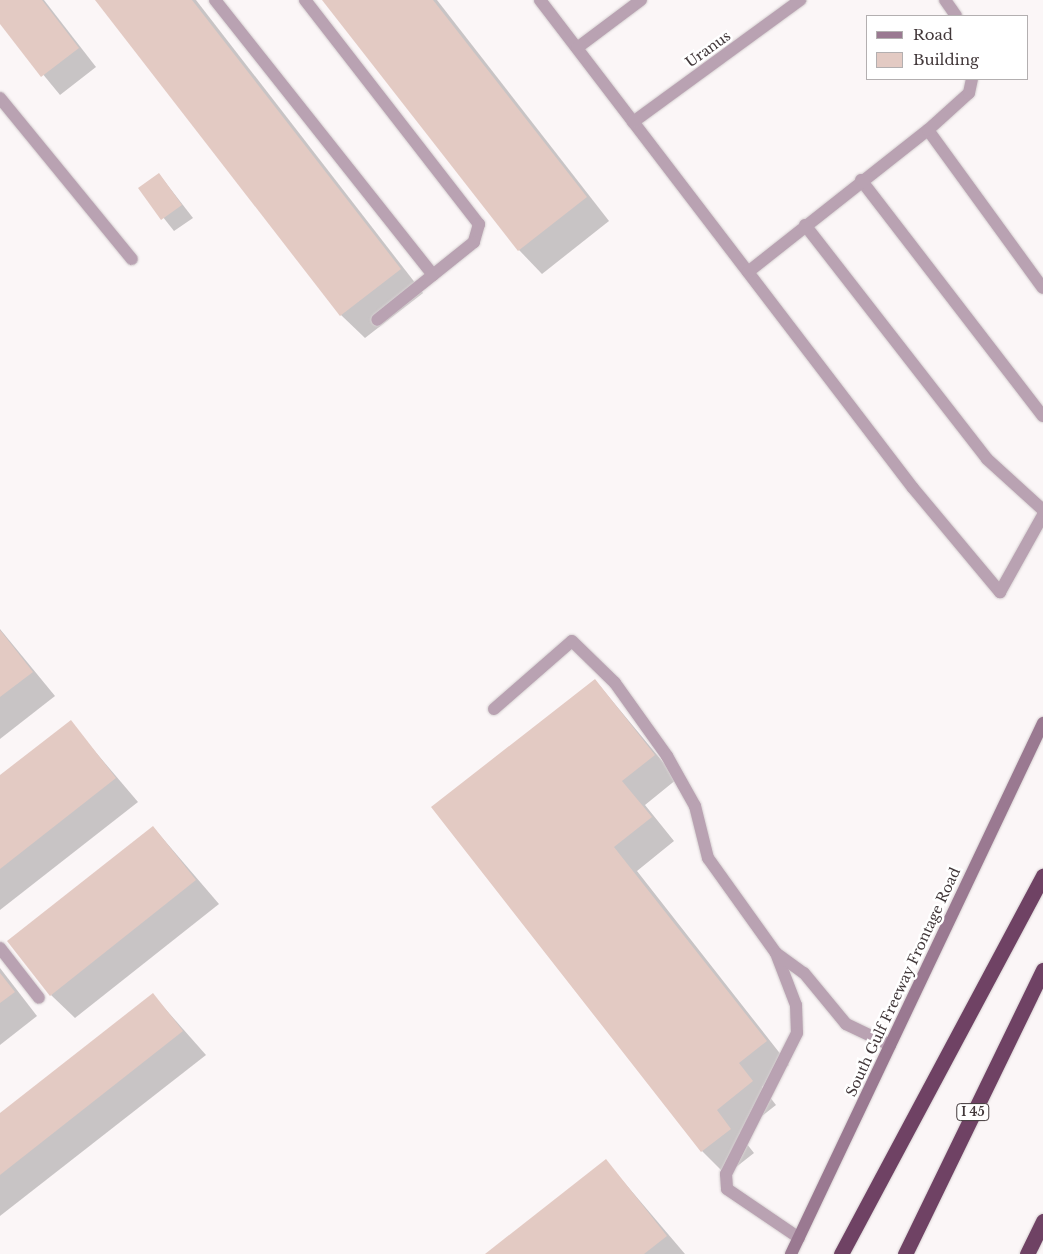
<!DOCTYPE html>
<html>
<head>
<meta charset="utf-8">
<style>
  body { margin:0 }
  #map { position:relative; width:1043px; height:1254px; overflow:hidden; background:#fbf6f7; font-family:"Libre Baskerville",serif }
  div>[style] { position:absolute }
  .shadow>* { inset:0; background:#0003 }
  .building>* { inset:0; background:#e3cac3 }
  .roads { filter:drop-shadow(0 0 1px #d6d0d1) drop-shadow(0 0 1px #d6d0d1) }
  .lane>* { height:12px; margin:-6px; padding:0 6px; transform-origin:6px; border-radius:6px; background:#b9a2b2 }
  .street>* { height:12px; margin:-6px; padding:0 6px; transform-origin:6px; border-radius:6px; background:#b9a2b2 }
  .secondary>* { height:12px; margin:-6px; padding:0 6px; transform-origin:6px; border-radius:6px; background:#9a7991 }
  .highway>* { height:15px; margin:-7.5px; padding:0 7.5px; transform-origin:7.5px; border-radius:7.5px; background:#6f4264 }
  span { translate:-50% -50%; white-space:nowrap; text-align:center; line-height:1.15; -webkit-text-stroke:5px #fff; paint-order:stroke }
  .shield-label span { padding:1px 4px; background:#fff; border:1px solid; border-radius:4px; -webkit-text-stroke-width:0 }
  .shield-label { font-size:12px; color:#42383a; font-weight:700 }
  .street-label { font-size:14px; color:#42383a }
  .legend { position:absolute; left:866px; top:15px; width:162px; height:65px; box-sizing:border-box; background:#fff; border:1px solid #b3afb0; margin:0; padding:6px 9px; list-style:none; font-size:15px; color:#42383a }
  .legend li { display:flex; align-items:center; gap:10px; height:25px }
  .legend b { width:25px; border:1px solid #b3afb0 }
</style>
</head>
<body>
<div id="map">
  <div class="shadow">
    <div style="clip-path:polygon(0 0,44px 0,96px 67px,60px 95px,0 22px)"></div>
    <div style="clip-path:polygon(96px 0,196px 0,423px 293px,365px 338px,341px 315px)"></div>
    <div style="clip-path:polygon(324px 0,437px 0,609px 221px,542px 274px,519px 250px)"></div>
    <div style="clip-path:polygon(159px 174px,193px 218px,174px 231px,140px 188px)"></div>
    <div style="clip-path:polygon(0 629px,55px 696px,0 739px)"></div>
    <div style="clip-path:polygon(595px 680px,677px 779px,645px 805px,674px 841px,637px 871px,789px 1065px,762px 1087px,776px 1105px,739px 1134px,754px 1153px,726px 1175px,702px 1151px,433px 808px)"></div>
    <div style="clip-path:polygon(70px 722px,138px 802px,0 910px,0 777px)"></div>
    <div style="clip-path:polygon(153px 827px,219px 904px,75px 1018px,51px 995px)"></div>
    <div style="clip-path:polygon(0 968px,37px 1016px,0 1045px)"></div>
    <div style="clip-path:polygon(153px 995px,206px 1055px,0 1216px,0 1115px)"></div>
    <div style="clip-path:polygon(606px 1161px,685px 1254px,487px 1254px)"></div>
  </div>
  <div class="building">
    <div style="clip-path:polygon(0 0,42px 0,79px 48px,41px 77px,0 24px)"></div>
    <div style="clip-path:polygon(95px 0,192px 0,401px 269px,340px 316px)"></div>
    <div style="clip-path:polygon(322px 0,433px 0,587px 197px,518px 251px)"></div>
    <div style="clip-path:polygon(159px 173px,182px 205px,161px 220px,138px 188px)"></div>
    <div style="clip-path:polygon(0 630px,33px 672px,0 697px)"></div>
    <div style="clip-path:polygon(595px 679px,655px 755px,622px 781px,652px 817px,614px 847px,767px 1041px,739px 1063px,753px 1081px,717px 1110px,731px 1129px,701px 1152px,431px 807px)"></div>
    <div style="clip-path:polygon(71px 720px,116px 778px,0 869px,0 775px)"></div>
    <div style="clip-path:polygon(153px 826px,196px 880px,50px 996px,7px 941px)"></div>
    <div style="clip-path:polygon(0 973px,15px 992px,0 1003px)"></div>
    <div style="clip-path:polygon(153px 993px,183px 1031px,0 1175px,0 1113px)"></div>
    <div style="clip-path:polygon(606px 1159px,667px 1236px,644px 1254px,485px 1254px)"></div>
  </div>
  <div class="roads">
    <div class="lane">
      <div style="left:215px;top:0;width:351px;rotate:51.6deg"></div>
      <div style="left:305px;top:0;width:284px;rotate:52.2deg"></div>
      <div style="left:479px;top:224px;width:19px;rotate:106deg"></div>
      <div style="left:474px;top:242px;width:124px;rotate:141.2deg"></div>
      <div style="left:540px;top:0;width:614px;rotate:52.61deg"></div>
      <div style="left:913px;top:488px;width:136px;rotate:50.1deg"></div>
      <div style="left:1000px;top:592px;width:88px;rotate:-60.8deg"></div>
      <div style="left:945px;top:0;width:19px;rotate:55deg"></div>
      <div style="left:0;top:98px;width:208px;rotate:50.7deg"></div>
      <div style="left:928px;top:130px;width:195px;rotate:54deg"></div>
      <div style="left:861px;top:180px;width:298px;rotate:52.4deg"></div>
      <div style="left:805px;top:225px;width:296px;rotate:52.1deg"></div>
      <div style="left:987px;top:459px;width:76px;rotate:42.3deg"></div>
      <div style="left:748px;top:272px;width:229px;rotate:-38.3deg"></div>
      <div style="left:928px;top:130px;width:55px;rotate:-42.1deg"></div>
      <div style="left:969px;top:93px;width:14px;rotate:-78deg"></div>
      <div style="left:494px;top:709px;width:103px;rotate:-41.1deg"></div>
      <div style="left:572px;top:641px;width:60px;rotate:44.3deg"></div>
      <div style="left:615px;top:683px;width:90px;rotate:54.5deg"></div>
      <div style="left:667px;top:756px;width:57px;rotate:60.8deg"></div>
      <div style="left:695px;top:806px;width:54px;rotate:76deg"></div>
      <div style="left:708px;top:858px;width:117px;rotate:54.4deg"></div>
      <div style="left:776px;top:953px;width:56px;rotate:69deg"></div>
      <div style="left:796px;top:1005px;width:28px;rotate:88deg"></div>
      <div style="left:797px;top:1033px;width:158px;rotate:116.7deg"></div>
      <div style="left:726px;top:1174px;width:15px;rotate:86deg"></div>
      <div style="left:727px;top:1189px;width:87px;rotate:34.2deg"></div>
      <div style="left:0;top:948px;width:63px;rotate:52deg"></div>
      <div style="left:776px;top:953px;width:34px;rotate:36deg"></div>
      <div style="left:804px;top:973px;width:66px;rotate:50.5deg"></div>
      <div style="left:846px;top:1024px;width:49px;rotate:25.5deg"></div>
    </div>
    <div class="street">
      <div style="left:577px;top:48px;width:80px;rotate:-36.9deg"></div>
      <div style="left:633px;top:122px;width:207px;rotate:-36.1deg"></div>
    </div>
    <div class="secondary">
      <div style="left:791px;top:1254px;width:588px;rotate:-64.61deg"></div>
    </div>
    <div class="highway">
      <div style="left:841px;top:1254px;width:429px;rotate:-61.9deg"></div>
      <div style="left:905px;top:1254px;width:316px;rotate:-64.1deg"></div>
      <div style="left:1027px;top:1254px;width:37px;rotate:-64deg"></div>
    </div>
  </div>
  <div class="shield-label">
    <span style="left:973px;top:1112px">I 45</span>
  </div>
  <div class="street-label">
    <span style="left:708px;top:49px;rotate:-36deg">Uranus</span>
    <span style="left:903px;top:982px;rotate:-65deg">South Gulf Freeway Frontage Road</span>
  </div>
  <ul class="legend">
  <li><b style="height:6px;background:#9a7991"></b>Road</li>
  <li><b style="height:14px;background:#e3cac3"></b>Building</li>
  </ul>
</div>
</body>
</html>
